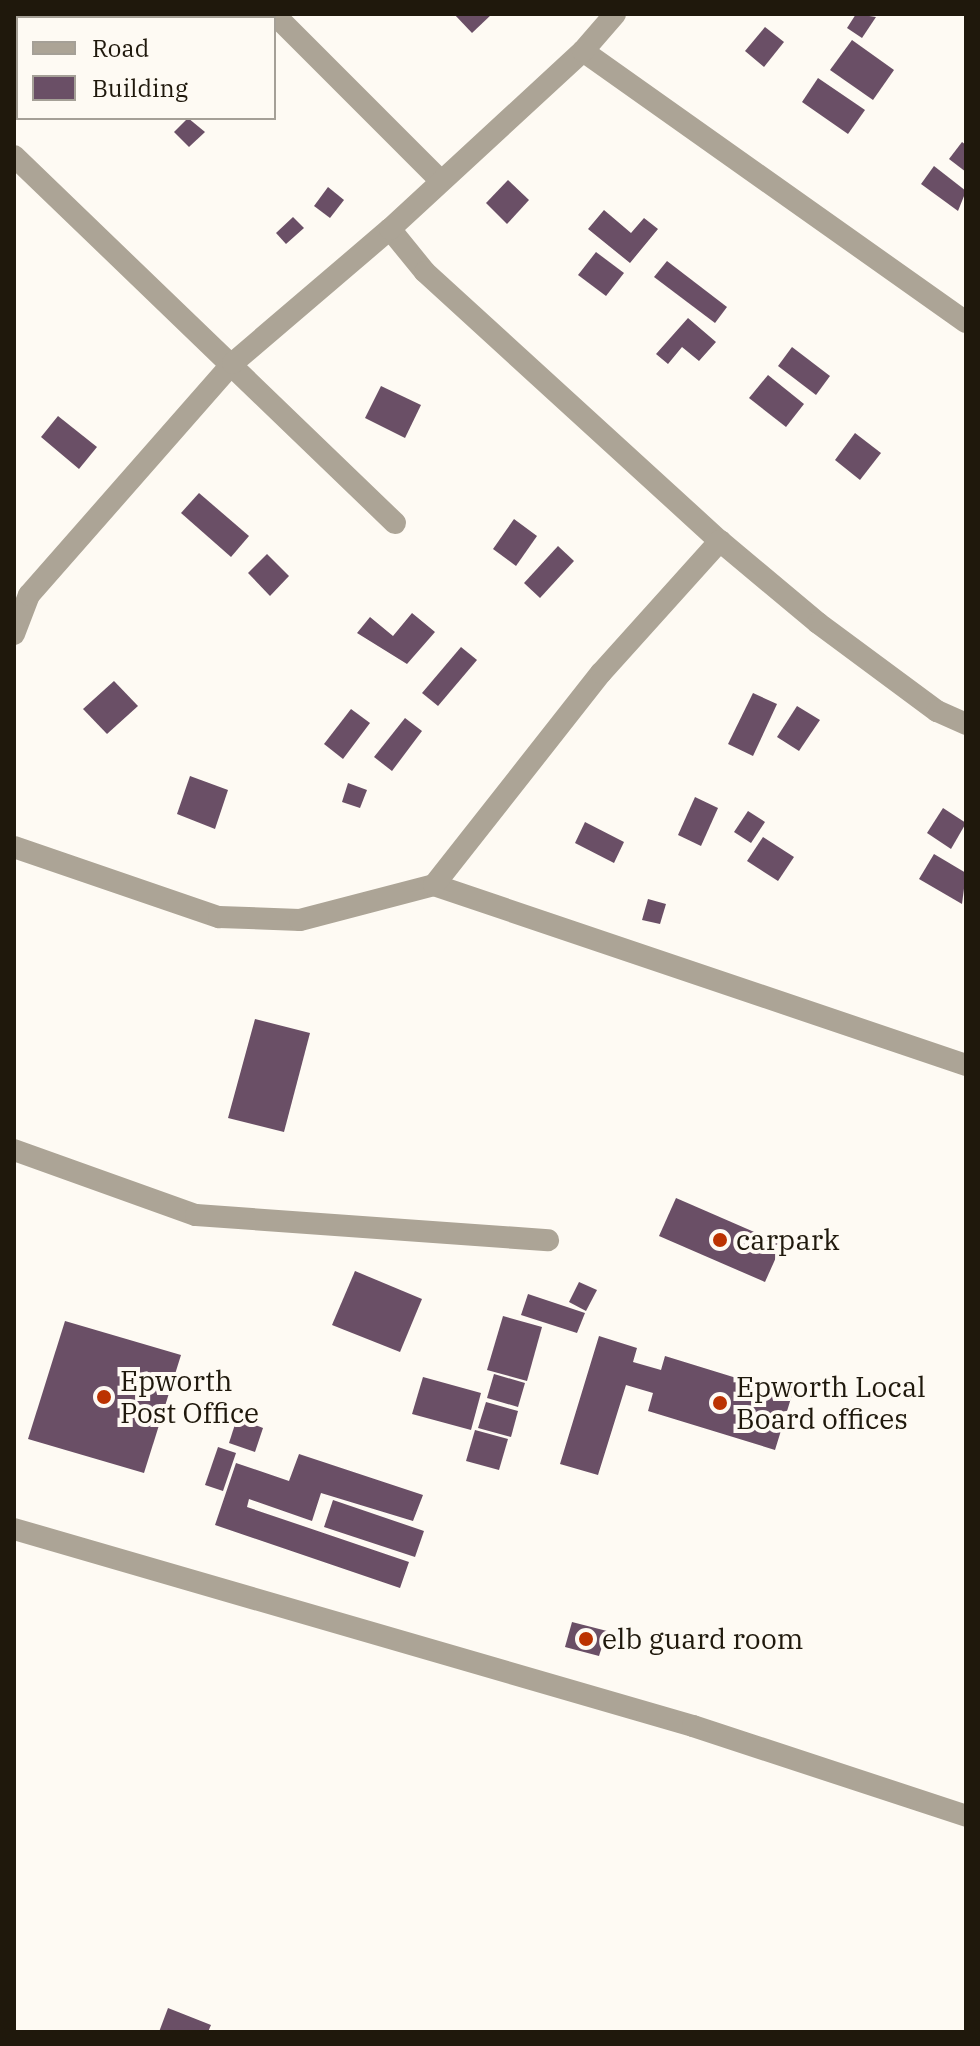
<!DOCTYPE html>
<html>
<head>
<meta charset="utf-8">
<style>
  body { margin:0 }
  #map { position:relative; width:980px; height:2046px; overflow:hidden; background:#fefaf3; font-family:"IBM Plex Serif",serif }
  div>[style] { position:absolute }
  .building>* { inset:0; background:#6a4f66 }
  .minor>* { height:22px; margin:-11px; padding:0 11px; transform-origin:11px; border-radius:11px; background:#aca496 }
  .dots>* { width:22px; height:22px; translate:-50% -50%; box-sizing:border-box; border:4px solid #fefaf3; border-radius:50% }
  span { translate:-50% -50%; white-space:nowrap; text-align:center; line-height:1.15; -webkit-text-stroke:8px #fefaf3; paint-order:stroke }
  .poi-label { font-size:28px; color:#1f180c }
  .left { translate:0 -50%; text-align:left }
  .frame { position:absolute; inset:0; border:16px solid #1f180c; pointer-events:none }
  .legend { position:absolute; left:16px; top:16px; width:260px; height:104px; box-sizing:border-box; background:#fefaf3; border:2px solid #a5a097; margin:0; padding:10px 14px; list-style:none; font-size:24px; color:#1f180c }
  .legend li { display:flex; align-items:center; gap:16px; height:40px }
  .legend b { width:40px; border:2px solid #a5a097 }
</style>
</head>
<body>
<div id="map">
  <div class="building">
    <div style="clip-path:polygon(20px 14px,93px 14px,98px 18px,24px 18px)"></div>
    <div style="clip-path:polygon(119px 14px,162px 14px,114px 18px)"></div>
    <div style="clip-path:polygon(454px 14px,492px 14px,472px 33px)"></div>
    <div style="clip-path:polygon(856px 14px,876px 17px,862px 38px,847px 28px)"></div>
    <div style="clip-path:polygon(765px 27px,784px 42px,764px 67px,745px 51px)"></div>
    <div style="clip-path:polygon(852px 40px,894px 70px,873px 100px,830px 70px)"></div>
    <div style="clip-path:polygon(818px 78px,865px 110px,848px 134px,802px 102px)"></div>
    <div style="clip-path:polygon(188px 118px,205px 132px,189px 147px,174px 132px)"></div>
    <div style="clip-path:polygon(962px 142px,966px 145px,966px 172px,949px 159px)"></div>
    <div style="clip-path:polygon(934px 166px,966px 191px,958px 211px,921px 184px)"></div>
    <div style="clip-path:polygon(508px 180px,529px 200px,507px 224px,486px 203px)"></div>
    <div style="clip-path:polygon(328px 187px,344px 200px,330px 218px,314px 206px)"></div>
    <div style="clip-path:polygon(604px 210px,631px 233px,644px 218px,658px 229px,630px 263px,588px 229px)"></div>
    <div style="clip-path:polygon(293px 217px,304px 228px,286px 244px,276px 233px)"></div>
    <div style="clip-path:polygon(596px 252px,624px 273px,606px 296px,578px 275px)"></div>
    <div style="clip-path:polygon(667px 261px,727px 307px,715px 323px,654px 277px)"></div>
    <div style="clip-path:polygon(688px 318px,716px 342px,699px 361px,682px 347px,668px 364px,656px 354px)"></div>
    <div style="clip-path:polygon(792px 347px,830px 376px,816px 395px,778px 366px)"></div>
    <div style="clip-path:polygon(768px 375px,804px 404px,786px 427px,749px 398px)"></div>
    <div style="clip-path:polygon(381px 386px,421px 405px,405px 438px,365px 418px)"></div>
    <div style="clip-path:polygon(58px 416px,97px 447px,79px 469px,41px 437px)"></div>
    <div style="clip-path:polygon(855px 433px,881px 453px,860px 480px,835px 460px)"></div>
    <div style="clip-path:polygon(199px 493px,249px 536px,231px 557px,181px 513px)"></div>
    <div style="clip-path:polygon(514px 519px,537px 536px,516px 566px,493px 549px)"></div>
    <div style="clip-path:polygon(558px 546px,574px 561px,540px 598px,524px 583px)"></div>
    <div style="clip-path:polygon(267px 554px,289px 576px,270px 596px,248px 573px)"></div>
    <div style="clip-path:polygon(412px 613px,435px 632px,407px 664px,357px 633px,370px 617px,393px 636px)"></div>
    <div style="clip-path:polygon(461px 647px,477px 660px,438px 706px,422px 693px)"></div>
    <div style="clip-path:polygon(114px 681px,138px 706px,107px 734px,83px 709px)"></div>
    <div style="clip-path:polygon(753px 693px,777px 704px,753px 756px,728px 744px)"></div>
    <div style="clip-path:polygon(797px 706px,820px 720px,799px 751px,777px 737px)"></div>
    <div style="clip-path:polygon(351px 709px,370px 723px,343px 759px,324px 744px)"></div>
    <div style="clip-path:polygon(405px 718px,422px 731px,392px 771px,374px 757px)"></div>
    <div style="clip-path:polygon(190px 776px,228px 790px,215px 829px,177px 814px)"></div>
    <div style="clip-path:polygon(348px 783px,367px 790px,360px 808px,342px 802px)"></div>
    <div style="clip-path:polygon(695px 797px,718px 808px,701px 846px,678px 835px)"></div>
    <div style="clip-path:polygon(943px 808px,966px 823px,951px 849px,927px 833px)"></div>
    <div style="clip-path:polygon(748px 811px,765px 822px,751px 843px,734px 832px)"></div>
    <div style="clip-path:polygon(585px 822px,624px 842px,614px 863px,575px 843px)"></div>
    <div style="clip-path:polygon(763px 837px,794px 857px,778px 881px,747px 861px)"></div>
    <div style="clip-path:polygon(934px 854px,966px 873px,962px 904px,919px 879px)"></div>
    <div style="clip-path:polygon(648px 899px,666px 904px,660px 924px,642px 920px)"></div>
    <div style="clip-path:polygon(255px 1019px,310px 1033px,284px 1132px,228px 1118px)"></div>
    <div style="clip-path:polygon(676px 1198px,782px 1244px,765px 1282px,659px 1236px)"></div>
    <div style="clip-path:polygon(355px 1271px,422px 1299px,400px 1352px,332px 1325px)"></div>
    <div style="clip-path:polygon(579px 1282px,597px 1290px,586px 1311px,569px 1302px)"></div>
    <div style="clip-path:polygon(528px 1294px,585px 1313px,577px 1333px,521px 1315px)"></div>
    <div style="clip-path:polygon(503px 1316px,542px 1327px,527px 1381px,487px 1370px)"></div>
    <div style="clip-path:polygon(65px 1321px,181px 1355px,144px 1473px,28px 1439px)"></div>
    <div style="clip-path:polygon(599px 1336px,637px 1348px,633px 1362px,661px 1370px,665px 1356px,792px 1395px,775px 1450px,648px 1411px,653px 1393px,626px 1385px,598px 1475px,560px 1464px)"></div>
    <div style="clip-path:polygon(494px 1374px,525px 1383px,518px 1407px,487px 1398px)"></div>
    <div style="clip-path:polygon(423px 1377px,481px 1393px,471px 1430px,412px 1414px)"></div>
    <div style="clip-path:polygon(486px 1402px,518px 1411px,511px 1437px,478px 1428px)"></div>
    <div style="clip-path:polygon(237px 1418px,263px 1428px,255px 1452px,229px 1443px)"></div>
    <div style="clip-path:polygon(475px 1430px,508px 1439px,499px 1470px,466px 1461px)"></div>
    <div style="clip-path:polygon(218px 1447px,236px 1453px,223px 1491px,205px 1485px)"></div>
    <div style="clip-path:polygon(299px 1454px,423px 1495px,413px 1521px,321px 1493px,312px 1521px,249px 1499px,247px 1507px,409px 1562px,400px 1588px,215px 1525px,236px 1463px,289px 1481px)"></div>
    <div style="clip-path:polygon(333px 1500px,424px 1531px,415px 1557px,324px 1527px)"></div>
    <div style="clip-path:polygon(572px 1622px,607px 1631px,599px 1656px,565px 1647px)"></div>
    <div style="clip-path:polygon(168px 2008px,211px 2025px,208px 2032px,159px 2032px)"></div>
  </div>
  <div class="minor">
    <div style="left:274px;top:14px;width:235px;rotate:45deg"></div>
    <div style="left:583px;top:51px;width:469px;rotate:35.3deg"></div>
    <div style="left:14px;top:156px;width:529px;rotate:43.93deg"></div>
    <div style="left:390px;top:229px;width:55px;rotate:50.9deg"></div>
    <div style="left:425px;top:272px;width:399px;rotate:42.4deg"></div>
    <div style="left:720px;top:541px;width:128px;rotate:39.9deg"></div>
    <div style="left:818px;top:623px;width:148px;rotate:36.5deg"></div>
    <div style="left:937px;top:711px;width:32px;rotate:24deg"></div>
    <div style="left:14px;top:634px;width:42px;rotate:-69deg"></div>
    <div style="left:29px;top:595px;width:309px;rotate:-48.7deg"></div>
    <div style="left:233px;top:363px;width:206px;rotate:-40.5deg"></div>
    <div style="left:390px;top:229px;width:263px;rotate:-42.7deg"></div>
    <div style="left:583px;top:51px;width:49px;rotate:-49.1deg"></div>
    <div style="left:14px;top:847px;width:217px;rotate:18.9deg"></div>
    <div style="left:219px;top:917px;width:81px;rotate:2.1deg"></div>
    <div style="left:300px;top:920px;width:138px;rotate:-14.6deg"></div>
    <div style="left:434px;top:885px;width:562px;rotate:18.69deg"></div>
    <div style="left:434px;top:885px;width:270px;rotate:-51.8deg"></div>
    <div style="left:601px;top:673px;width:178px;rotate:-48deg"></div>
    <div style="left:14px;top:1150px;width:193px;rotate:19.7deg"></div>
    <div style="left:196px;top:1215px;width:353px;rotate:4.1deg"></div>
    <div style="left:14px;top:1529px;width:707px;rotate:16.18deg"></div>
    <div style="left:693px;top:1726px;width:287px;rotate:18.2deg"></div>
  </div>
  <div class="dots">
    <div style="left:720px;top:1240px;background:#bb3201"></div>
    <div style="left:104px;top:1397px;background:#bb3201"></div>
    <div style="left:720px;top:1403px;background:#bb3201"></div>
    <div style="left:586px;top:1639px;background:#bb3201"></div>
  </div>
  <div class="poi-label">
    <span class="left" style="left:736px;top:1240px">carpark</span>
    <span class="left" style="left:120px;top:1397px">Epworth<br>Post Office</span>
    <span class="left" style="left:736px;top:1403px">Epworth Local<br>Board offices</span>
    <span class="left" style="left:602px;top:1639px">elb guard room</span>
  </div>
  <div class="frame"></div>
  <ul class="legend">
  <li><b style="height:10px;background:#aca496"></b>Road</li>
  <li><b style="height:22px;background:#6a4f66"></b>Building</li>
  </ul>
</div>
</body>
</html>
